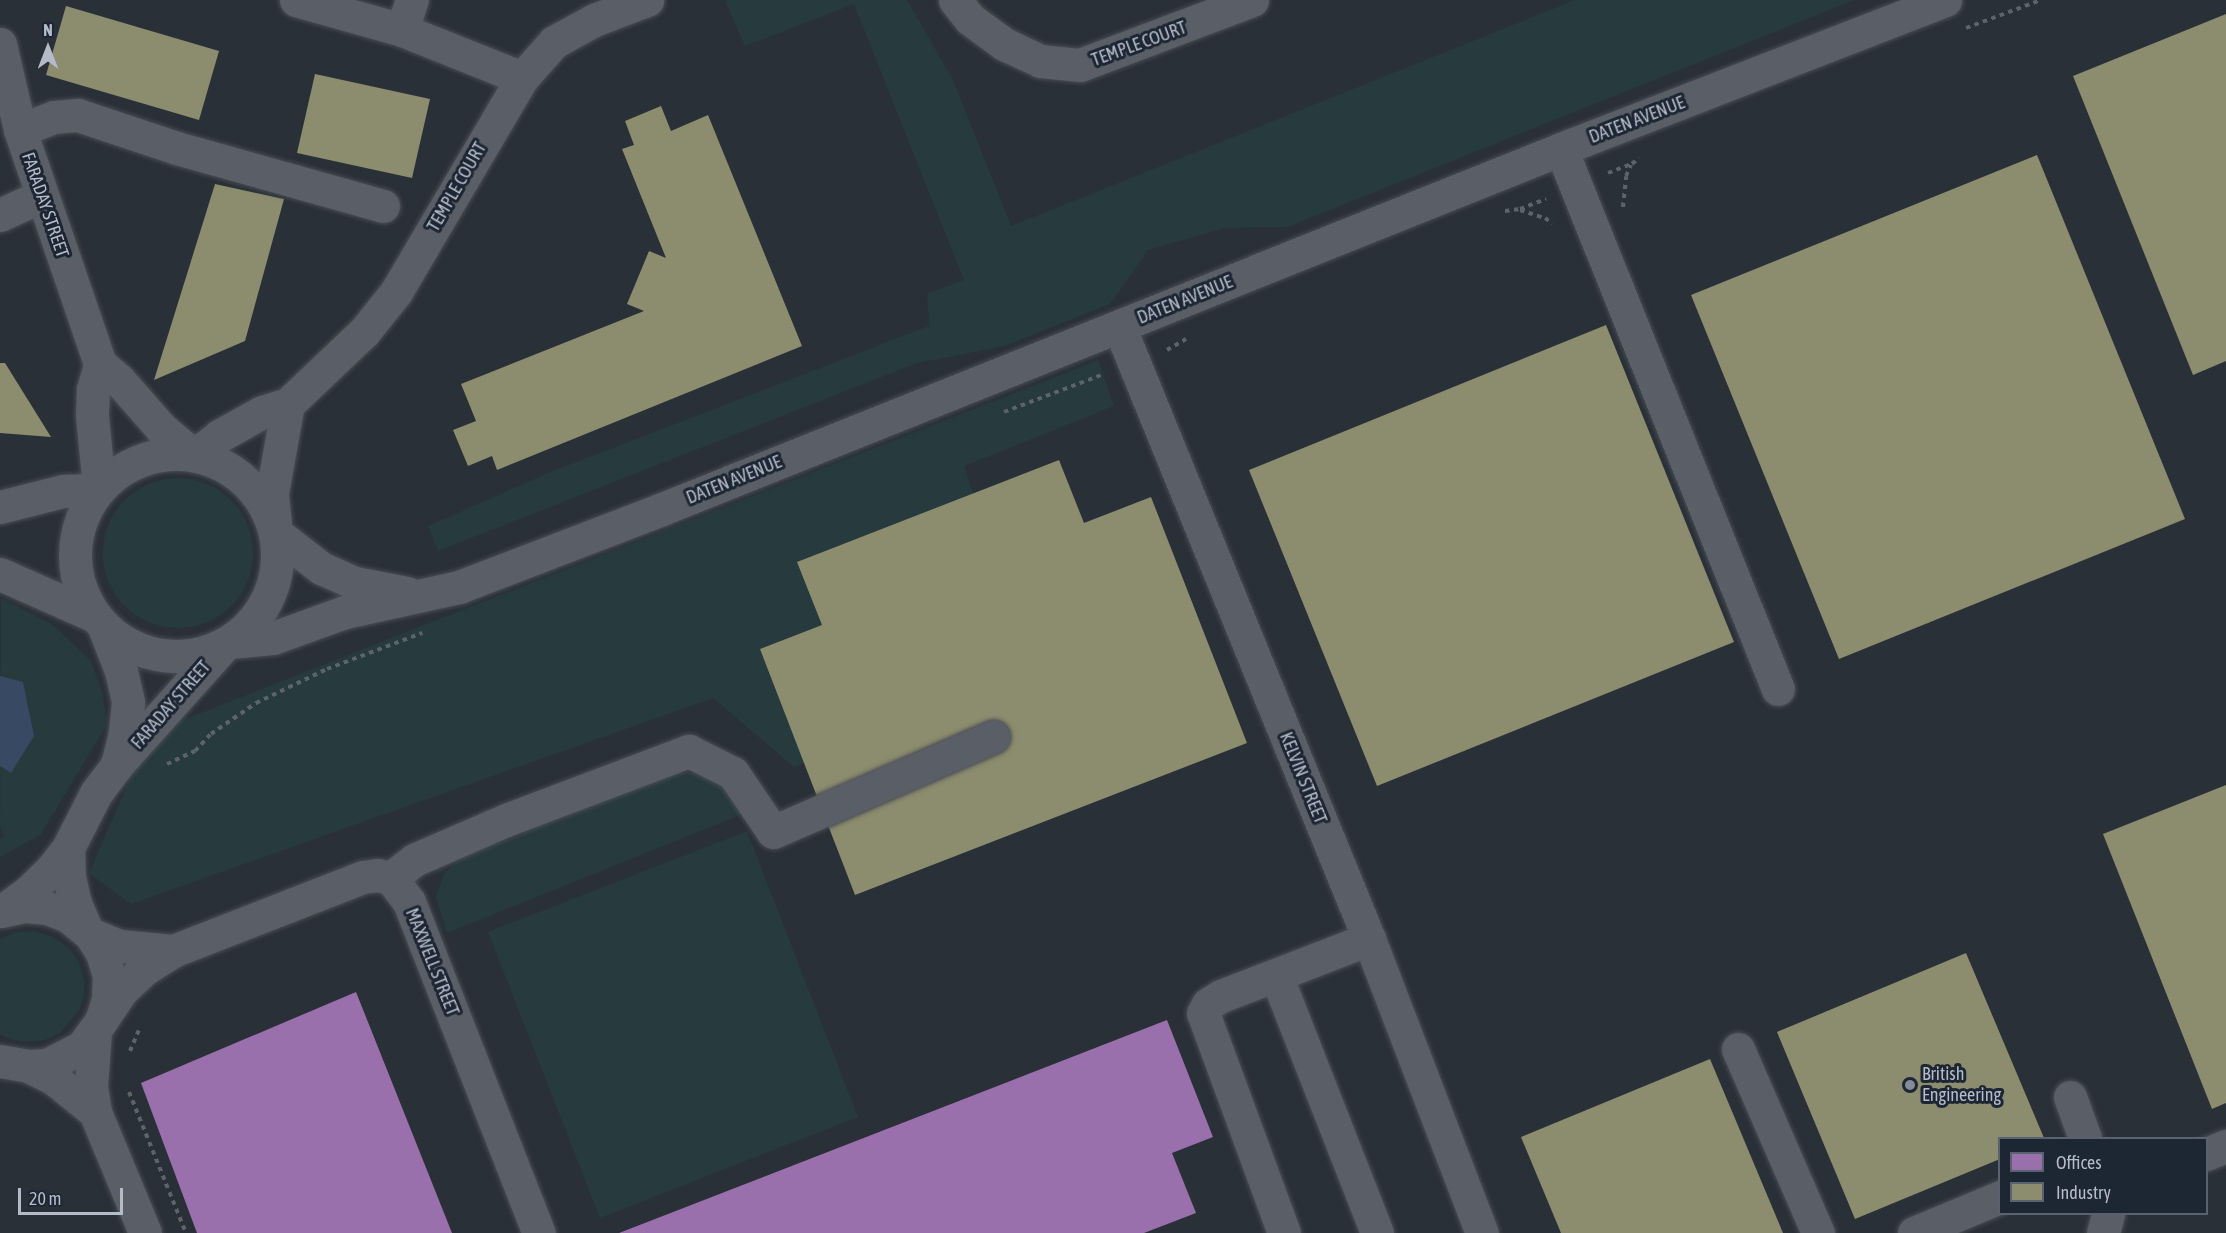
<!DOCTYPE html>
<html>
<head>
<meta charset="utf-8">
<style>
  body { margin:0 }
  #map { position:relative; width:2226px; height:1233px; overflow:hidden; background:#2a3038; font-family:"Asap Condensed",sans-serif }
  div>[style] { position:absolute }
  .green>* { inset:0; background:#273a3e }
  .round { border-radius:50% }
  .water>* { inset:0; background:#384963 }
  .offices>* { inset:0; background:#9970ab }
  .industry>* { inset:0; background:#8c8c6e }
  .path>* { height:4px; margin-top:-2px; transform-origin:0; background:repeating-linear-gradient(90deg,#5d636a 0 4.5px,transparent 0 9px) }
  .roads { filter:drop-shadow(0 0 2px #484c53) drop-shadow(0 0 2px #484c53) }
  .minor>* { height:33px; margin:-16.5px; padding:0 16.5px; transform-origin:16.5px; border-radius:16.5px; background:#5a5e66 }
  .minor>.ring { margin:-16.5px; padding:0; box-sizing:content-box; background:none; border:33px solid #5a5e66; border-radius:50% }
  .dots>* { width:16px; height:16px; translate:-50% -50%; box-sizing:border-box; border:3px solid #1d2633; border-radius:50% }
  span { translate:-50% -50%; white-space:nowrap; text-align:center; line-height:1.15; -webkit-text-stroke:6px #1d2633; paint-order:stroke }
  .street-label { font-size:18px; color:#b4bcc9 }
  .poi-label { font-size:18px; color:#b4bcc9 }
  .left { translate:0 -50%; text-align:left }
  .legend { position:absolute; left:1998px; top:1137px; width:210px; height:78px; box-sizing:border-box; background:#1d2633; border:2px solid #59626f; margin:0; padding:8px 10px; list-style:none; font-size:18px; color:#b4bcc9 }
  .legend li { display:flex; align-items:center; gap:12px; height:30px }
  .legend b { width:30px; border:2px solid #59626f }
  .north { position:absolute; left:18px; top:18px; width:60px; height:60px; -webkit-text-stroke:4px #1d2633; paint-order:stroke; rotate:0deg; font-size:16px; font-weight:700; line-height:24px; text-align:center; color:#b4bcc9 }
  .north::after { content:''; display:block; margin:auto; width:21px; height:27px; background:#b4bcc9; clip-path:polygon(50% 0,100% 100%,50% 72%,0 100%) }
  .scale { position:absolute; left:18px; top:1188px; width:105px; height:27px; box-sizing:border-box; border:3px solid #b4bcc9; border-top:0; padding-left:8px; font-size:18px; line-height:21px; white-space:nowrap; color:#b4bcc9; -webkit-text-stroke:4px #1d2633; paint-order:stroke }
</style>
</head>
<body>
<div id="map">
  <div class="green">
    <div style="clip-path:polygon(728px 0,907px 0,953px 80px,1011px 226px,1575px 0,1854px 0,1287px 227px,1225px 228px,1148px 250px,1110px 304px,1005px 346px,917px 363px,438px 551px,428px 526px,553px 471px,929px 326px,927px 294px,964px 280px,854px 4px,745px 46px,725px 1px)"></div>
    <div style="clip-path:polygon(1098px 360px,1114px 406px,964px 466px,1035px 677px,794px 767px,713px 698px,131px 904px,89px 873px,150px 733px)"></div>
    <div class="round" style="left:103px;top:478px;width:150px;height:150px"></div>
    <div style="clip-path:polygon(1px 598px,52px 624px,91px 661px,103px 695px,107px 724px,41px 834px,0 857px,0 839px,4px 837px,0 826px)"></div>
    <div style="clip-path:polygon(675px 773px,703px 773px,725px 786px,745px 813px,447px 933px,436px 896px,444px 874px,462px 857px)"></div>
    <div style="clip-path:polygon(747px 831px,858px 1117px,600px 1218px,488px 932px)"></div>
    <div style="clip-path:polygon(35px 931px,53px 937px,68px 947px,79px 962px,84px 981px,84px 996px,79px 1010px,59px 1034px,45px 1040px,30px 1042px,12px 1040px,0 1034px,0 939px,16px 932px)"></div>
  </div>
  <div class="water">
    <div style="clip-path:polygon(0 676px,23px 682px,34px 736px,11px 773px,0 766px)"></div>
  </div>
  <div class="offices">
    <div style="clip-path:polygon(356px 992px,452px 1233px,197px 1233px,141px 1083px)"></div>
    <div style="clip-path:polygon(1167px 1020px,1213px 1137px,1172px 1153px,1196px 1213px,1144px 1233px,619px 1233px)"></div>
  </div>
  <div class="industry">
    <div style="clip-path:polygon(66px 6px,219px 51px,199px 120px,46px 75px)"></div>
    <div style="clip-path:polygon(2226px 14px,2226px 361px,2193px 375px,2073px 76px)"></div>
    <div style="clip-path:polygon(315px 74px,430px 99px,412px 178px,297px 153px)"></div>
    <div style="clip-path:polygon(661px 106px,671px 131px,708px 115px,802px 346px,497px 470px,492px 456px,468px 466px,453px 430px,476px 421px,461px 384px,644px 311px,627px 304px,649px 251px,666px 258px,622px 149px,634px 145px,625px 121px)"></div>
    <div style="clip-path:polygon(2037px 155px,2185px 519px,1839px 659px,1691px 295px)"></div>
    <div style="clip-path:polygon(215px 184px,284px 199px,245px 341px,154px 380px)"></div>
    <div style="clip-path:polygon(1606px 325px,1734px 642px,1377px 786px,1249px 470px)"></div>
    <div style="clip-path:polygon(0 363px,5px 363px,51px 437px,0 433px)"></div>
    <div style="clip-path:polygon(1059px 460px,1084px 523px,1151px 497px,1247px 743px,855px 895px,760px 649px,822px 625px,797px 562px)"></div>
    <div style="clip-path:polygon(2226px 785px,2226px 1103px,2212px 1109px,2103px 834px)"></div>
    <div style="clip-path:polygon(1966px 953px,2044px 1138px,2000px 1138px,2000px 1159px,1855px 1219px,1777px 1032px)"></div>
    <div style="clip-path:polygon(1710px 1059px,1783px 1233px,1561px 1233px,1521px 1137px)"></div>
  </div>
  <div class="path">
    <div style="left:1966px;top:28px;width:80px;rotate:-20.5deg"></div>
    <div style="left:1608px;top:173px;width:26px;rotate:-21deg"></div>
    <div style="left:1632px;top:164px;width:9px;rotate:-41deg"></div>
    <div style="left:1623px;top:207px;width:31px;rotate:-84deg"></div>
    <div style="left:1626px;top:176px;width:12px;rotate:-66deg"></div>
    <div style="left:1520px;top:210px;width:26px;rotate:18deg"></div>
    <div style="left:1545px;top:218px;width:9px;rotate:36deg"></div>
    <div style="left:1505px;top:211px;width:15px;rotate:-8deg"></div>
    <div style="left:1520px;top:209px;width:28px;rotate:-21deg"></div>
    <div style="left:1167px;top:350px;width:22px;rotate:-30deg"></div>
    <div style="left:1004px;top:412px;width:107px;rotate:-20.8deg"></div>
    <div style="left:167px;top:764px;width:31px;rotate:-25deg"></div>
    <div style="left:195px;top:751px;width:23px;rotate:-47deg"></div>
    <div style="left:211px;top:734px;width:55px;rotate:-34.6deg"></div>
    <div style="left:256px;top:703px;width:79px;rotate:-25.6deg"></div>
    <div style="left:327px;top:669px;width:102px;rotate:-20.8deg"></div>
    <div style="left:130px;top:1051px;width:25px;rotate:-67deg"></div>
    <div style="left:129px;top:1092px;width:152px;rotate:68deg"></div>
  </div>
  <div class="roads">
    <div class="minor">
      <div style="left:296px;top:0;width:110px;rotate:15.8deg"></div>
      <div style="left:402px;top:30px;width:129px;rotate:21.8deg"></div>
      <div style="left:955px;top:0;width:24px;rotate:52deg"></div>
      <div style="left:970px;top:19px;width:42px;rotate:36.3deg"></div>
      <div style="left:1004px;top:44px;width:40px;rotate:25deg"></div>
      <div style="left:1040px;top:61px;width:40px;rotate:5.7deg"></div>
      <div style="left:1080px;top:65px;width:184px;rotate:-20.7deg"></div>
      <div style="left:402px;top:30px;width:32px;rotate:-72deg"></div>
      <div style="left:0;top:44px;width:88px;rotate:76.9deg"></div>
      <div style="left:20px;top:130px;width:247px;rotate:71.1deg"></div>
      <div style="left:100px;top:364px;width:23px;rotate:40deg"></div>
      <div style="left:118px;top:379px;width:67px;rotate:48.7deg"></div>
      <div style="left:162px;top:429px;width:40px;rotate:40deg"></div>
      <div style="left:20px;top:130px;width:36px;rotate:-21deg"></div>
      <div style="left:54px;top:117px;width:24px;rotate:-5deg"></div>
      <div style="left:78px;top:115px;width:104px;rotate:18.4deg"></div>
      <div style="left:177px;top:148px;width:214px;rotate:15.7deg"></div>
      <div style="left:1561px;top:149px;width:582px;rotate:68.11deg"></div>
      <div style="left:0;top:215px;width:45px;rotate:-24.9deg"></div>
      <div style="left:1119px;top:326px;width:662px;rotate:67.81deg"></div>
      <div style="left:1369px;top:939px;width:315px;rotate:69deg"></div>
      <div class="ring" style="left:75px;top:454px;width:169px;height:169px"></div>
      <div style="left:195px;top:455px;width:31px;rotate:-38deg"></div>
      <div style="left:219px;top:436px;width:49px;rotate:-29.2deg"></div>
      <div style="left:262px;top:412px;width:27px;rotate:-17deg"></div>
      <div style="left:288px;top:404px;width:105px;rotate:-43.5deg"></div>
      <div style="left:364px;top:332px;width:51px;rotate:-51.3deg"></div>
      <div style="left:396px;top:292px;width:248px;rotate:-59.5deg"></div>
      <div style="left:522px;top:78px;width:48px;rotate:-48.4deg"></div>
      <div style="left:554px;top:42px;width:46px;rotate:-28.8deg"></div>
      <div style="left:594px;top:20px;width:57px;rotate:-20.7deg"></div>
      <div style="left:99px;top:487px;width:72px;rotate:-95.6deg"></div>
      <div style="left:92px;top:415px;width:26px;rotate:-88deg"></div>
      <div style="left:93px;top:389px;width:26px;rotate:-74deg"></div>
      <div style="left:0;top:507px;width:65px;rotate:-14.3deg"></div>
      <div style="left:63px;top:491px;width:34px;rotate:-2deg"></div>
      <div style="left:275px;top:523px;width:30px;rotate:-96deg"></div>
      <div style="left:272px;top:493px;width:90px;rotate:-79.8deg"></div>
      <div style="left:276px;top:533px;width:57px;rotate:37.9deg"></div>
      <div style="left:321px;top:568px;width:37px;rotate:24deg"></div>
      <div style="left:355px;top:583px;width:53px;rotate:10.9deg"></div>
      <div style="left:0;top:574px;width:104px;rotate:23.9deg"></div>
      <div style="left:104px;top:627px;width:47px;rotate:68.9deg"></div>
      <div style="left:121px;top:671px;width:32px;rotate:77deg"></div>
      <div style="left:128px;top:702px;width:31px;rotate:96deg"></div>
      <div style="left:125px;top:733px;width:33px;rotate:104deg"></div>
      <div style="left:230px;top:642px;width:43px;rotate:-5.3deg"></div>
      <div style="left:273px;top:638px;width:77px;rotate:-19.9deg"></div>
      <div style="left:345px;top:612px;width:117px;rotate:-12.4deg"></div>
      <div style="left:459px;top:587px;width:217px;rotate:-21deg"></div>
      <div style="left:662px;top:509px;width:968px;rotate:-21.82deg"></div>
      <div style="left:1561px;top:149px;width:412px;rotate:-21.2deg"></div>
      <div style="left:68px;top:848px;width:29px;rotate:88deg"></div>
      <div style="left:69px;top:877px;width:27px;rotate:77deg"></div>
      <div style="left:75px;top:903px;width:28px;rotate:67deg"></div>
      <div style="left:391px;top:878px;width:29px;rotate:-38deg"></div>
      <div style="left:414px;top:860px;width:100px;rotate:-23.5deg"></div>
      <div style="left:506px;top:820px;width:196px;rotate:-20.7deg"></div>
      <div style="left:689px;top:751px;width:49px;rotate:26.6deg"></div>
      <div style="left:733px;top:773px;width:71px;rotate:55.9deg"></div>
      <div style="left:773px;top:832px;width:240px;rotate:-23.4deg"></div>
      <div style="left:2px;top:911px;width:31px;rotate:-36deg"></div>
      <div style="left:27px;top:893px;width:33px;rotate:-44deg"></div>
      <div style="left:51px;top:870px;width:28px;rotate:-52deg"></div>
      <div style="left:68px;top:848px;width:62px;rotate:-63deg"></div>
      <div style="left:96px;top:793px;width:34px;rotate:-53deg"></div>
      <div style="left:116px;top:766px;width:164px;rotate:-48.2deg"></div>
      <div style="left:90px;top:934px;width:32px;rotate:22deg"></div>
      <div style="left:120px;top:946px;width:53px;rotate:5.4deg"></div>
      <div style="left:1276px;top:975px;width:277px;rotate:68.6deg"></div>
      <div style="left:101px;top:1021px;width:37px;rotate:-56deg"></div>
      <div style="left:122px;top:990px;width:33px;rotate:-43deg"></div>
      <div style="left:146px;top:968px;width:32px;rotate:-32deg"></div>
      <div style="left:173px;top:951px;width:204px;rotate:-21.3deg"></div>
      <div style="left:363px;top:877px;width:14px;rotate:-8deg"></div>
      <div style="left:377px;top:875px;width:14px;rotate:12deg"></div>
      <div style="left:391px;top:878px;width:30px;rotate:53deg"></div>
      <div style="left:409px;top:902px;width:356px;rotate:68.6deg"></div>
      <div style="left:95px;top:1032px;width:54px;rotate:94.2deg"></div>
      <div style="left:91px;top:1086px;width:26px;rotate:81deg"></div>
      <div style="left:95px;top:1112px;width:131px;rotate:67.5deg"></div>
      <div style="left:1738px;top:1049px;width:201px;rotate:66.5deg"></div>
      <div style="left:0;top:1061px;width:28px;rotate:10deg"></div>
      <div style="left:28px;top:1066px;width:19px;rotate:-3deg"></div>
      <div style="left:47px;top:1065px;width:39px;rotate:-27deg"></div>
      <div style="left:82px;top:1047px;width:32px;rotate:-54deg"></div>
      <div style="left:101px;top:1021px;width:23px;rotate:-72deg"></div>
      <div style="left:108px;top:999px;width:23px;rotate:-88deg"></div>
      <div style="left:109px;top:976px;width:24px;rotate:-107deg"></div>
      <div style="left:102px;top:953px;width:22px;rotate:-122deg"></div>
      <div style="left:90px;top:934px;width:28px;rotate:-141deg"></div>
      <div style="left:68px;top:916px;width:22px;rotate:-159deg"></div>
      <div style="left:47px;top:908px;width:23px;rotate:-175deg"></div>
      <div style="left:24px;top:906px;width:24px;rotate:168deg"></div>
      <div style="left:28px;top:1066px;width:28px;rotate:26deg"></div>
      <div style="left:53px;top:1078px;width:54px;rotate:39deg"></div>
      <div style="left:2070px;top:1097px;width:44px;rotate:69.9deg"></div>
      <div style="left:2206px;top:1154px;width:22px;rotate:-22deg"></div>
      <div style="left:1284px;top:1233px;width:234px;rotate:-110.2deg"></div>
      <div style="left:1203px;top:1013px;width:10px;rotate:-61deg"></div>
      <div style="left:1208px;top:1004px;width:15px;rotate:-32deg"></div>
      <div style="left:1221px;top:996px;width:159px;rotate:-21.1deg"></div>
      <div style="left:1914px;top:1233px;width:93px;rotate:-22.7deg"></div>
      <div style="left:2103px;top:1233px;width:20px;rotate:-75deg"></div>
    </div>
  </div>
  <div class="dots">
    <div style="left:1910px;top:1085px;background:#848b96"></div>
  </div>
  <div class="street-label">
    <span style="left:1139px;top:44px;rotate:-20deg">TEMPLE COURT</span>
    <span style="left:1637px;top:120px;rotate:-21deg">DATEN AVENUE</span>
    <span style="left:457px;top:187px;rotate:-60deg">TEMPLE COURT</span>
    <span style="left:45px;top:205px;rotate:71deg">FARADAY STREET</span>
    <span style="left:1185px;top:300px;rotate:-22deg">DATEN AVENUE</span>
    <span style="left:734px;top:480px;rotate:-22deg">DATEN AVENUE</span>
    <span style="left:171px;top:705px;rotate:-49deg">FARADAY STREET</span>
    <span style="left:1303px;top:778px;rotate:68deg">KELVIN STREET</span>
    <span style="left:432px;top:962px;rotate:68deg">MAXWELL STREET</span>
  </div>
  <div class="poi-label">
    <span class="left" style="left:1922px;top:1085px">British<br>Engineering</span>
  </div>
  <ul class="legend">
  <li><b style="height:16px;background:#9970ab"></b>Offices</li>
  <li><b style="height:16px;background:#8c8c6e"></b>Industry</li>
  </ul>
  <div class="north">N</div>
  <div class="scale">20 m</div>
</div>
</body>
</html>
